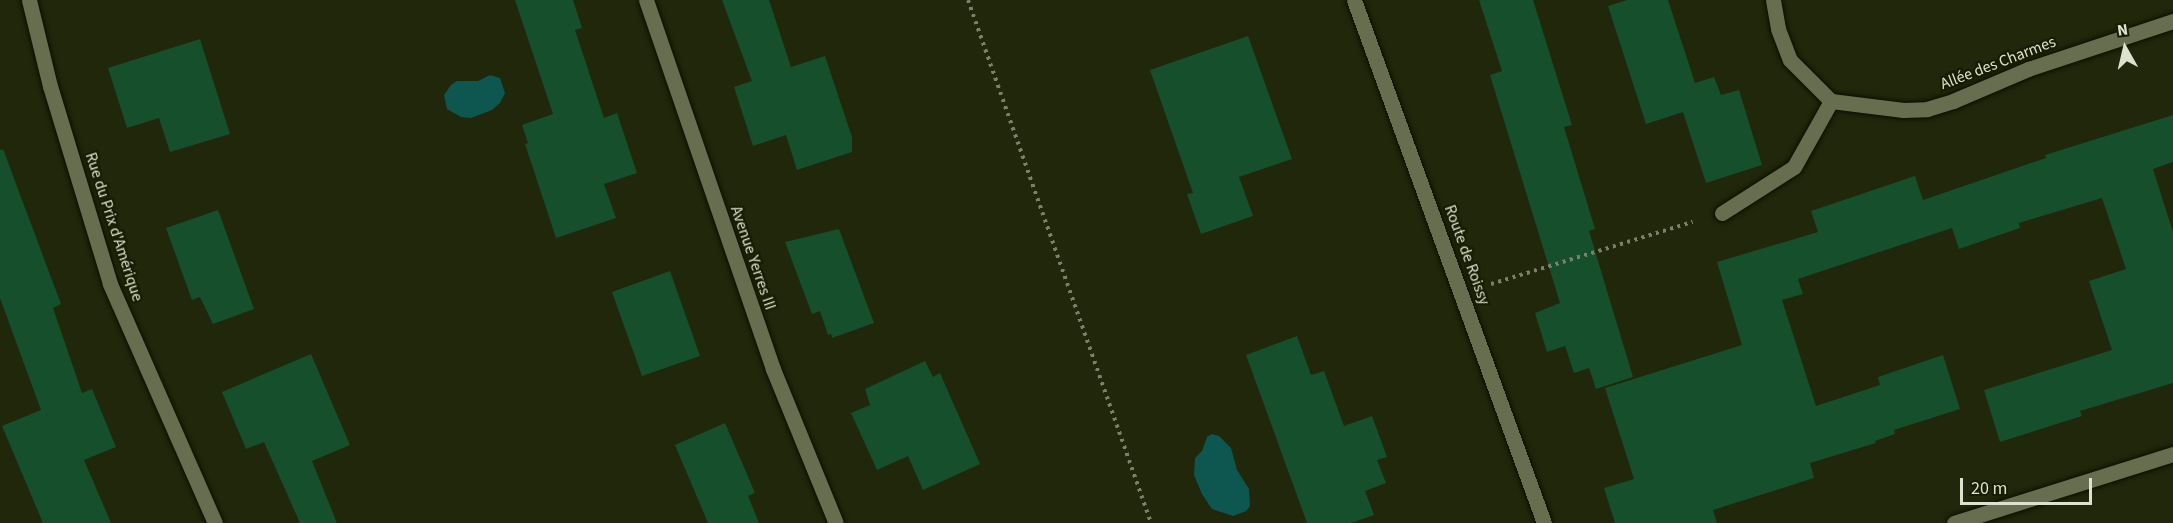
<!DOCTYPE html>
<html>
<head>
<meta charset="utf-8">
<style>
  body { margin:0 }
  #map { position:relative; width:2173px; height:523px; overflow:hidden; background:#21270a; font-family:"Source Sans 3",sans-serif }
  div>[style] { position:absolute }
  .water>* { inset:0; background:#0e5751 }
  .building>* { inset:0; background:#154f2c }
  .path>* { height:4px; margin-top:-2px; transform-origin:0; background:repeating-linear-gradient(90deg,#7a8069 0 3px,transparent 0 7.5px) }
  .roads { filter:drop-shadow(0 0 2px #0b0f00) drop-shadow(0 0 2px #0b0f00) }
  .street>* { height:15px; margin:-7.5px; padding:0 7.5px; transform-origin:7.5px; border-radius:7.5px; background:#676e50 }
  .secondary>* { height:15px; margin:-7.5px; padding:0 7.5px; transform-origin:7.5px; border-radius:7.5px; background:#676e50 }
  span { translate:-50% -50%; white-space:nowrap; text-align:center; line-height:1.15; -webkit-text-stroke:5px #181d02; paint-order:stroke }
  .street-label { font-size:16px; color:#dce1d0 }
  .north { position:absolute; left:2095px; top:18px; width:60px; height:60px; -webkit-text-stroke:4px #181d02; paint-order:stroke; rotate:352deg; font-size:16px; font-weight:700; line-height:24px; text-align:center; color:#dce1d0 }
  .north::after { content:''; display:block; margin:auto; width:21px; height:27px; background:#dce1d0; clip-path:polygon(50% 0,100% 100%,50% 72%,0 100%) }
  .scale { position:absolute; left:1960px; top:478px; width:132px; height:27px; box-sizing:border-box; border:3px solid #dce1d0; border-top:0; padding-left:8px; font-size:18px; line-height:21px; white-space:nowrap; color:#dce1d0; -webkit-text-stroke:4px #181d02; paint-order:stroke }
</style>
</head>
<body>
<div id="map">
  <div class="water">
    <div style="clip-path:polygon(490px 75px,500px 78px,505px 93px,500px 103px,492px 110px,471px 118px,461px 117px,447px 109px,444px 95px,451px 85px,457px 81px,478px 81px)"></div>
    <div style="clip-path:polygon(1212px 434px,1219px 436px,1231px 448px,1237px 470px,1249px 489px,1250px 506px,1246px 511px,1233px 516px,1212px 509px,1202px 494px,1194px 475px,1195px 458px,1202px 451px,1207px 437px)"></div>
  </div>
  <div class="building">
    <div style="clip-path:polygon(515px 0,573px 0,582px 28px,575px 30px,604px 118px,617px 113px,637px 173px,604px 184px,616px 218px,556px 238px,525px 144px,528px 143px,522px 125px,553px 114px)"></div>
    <div style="clip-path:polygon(722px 0,769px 0,791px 67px,825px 56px,852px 137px,852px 152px,797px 170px,786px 135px,753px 146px,734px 87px,752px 81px)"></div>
    <div style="clip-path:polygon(1479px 0,1533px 0,1572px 125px,1564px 127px,1595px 229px,1589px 231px,1633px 377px,1596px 389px,1589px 368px,1574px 373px,1565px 346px,1547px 352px,1535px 313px,1560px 303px,1490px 75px,1502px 71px)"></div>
    <div style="clip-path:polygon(1627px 0,1668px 0,1695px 83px,1714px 77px,1721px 95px,1739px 90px,1762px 165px,1706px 183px,1683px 112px,1646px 124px,1608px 6px)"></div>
    <div style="clip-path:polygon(1248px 36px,1292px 159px,1239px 177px,1253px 216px,1201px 234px,1187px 194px,1193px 193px,1150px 70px)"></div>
    <div style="clip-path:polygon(200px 39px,230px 134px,170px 152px,159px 118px,127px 128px,108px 68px)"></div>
    <div style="clip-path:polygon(2173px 115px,2173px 162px,2153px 169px,2173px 232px,2173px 383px,2080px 411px,2082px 416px,2000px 442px,1984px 390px,2112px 350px,2089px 281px,2126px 269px,2102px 198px,2019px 223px,2020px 228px,1959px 249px,1952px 228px,1798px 279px,1803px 294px,1782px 300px,1816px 406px,1880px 385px,1878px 377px,1943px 355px,1960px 409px,1894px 430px,1895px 434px,1875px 441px,1876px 443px,1810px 463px,1814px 478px,1713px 510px,1717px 523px,1615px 523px,1604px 488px,1634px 479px,1605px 388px,1742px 345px,1717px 262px,1818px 232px,1811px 211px,1915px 176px,1923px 200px,2046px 158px,2045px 155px)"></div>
    <div style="clip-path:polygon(3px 149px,61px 304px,53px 308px,82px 393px,92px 389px,116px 447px,84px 460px,111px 523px,43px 523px,2px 426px,41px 410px,0 298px,0 150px)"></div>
    <div style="clip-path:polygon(218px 210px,254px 309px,213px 324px,200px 297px,192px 300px,166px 228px)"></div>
    <div style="clip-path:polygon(839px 229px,874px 323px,832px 338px,831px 334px,828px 335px,820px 311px,812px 314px,785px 242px)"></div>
    <div style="clip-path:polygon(670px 271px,700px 356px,642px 376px,612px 292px)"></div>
    <div style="clip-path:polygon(1297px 336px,1311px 375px,1324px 371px,1344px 426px,1372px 416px,1387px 457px,1377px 460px,1386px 483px,1365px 491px,1374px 515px,1351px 523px,1307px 523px,1246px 355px)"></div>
    <div style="clip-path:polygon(311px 354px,350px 445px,312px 461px,337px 523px,300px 523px,264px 442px,246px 449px,222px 392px)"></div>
    <div style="clip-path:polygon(925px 361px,933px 377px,940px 373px,980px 464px,923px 490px,908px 456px,877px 470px,851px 413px,870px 405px,865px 389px)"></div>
    <div style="clip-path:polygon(725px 423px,755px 493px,748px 496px,759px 523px,708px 523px,675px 445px)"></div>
  </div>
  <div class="path">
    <div style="left:968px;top:0;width:554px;rotate:70.71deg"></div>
    <div style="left:1491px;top:284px;width:211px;rotate:-17.1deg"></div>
  </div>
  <div class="roads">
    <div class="street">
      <div style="left:29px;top:0;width:89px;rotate:76.3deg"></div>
      <div style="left:50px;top:86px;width:207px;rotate:73.1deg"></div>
      <div style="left:110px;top:284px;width:261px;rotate:66.3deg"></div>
      <div style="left:646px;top:0;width:390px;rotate:71deg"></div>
      <div style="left:773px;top:369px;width:166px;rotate:67.8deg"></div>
      <div style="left:1773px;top:0;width:29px;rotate:80deg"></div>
      <div style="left:1778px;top:29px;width:33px;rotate:69deg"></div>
      <div style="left:1790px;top:60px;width:58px;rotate:45deg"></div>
      <div style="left:1831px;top:101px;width:73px;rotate:7.1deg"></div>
      <div style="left:1903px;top:110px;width:24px;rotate:-2deg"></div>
      <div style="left:1927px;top:109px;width:27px;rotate:-17deg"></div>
      <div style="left:1953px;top:101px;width:82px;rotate:-23.1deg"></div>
      <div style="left:2028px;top:69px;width:153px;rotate:-18.3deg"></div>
      <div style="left:1722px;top:213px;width:85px;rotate:-32.6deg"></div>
      <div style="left:1794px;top:167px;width:76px;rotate:-60.7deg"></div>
      <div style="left:1954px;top:523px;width:230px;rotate:-17.5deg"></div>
    </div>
    <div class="secondary">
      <div style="left:1354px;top:0;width:556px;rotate:70.03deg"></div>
    </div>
  </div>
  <div class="street-label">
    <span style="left:1998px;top:63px;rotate:-21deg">Allée des Charmes</span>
    <span style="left:114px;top:227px;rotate:72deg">Rue du Prix d'Amérique</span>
    <span style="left:1467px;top:255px;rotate:70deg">Route de Roissy</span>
    <span style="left:753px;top:258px;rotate:71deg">Avenue Yerres III</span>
  </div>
  <div class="north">N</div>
  <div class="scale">20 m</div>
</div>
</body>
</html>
